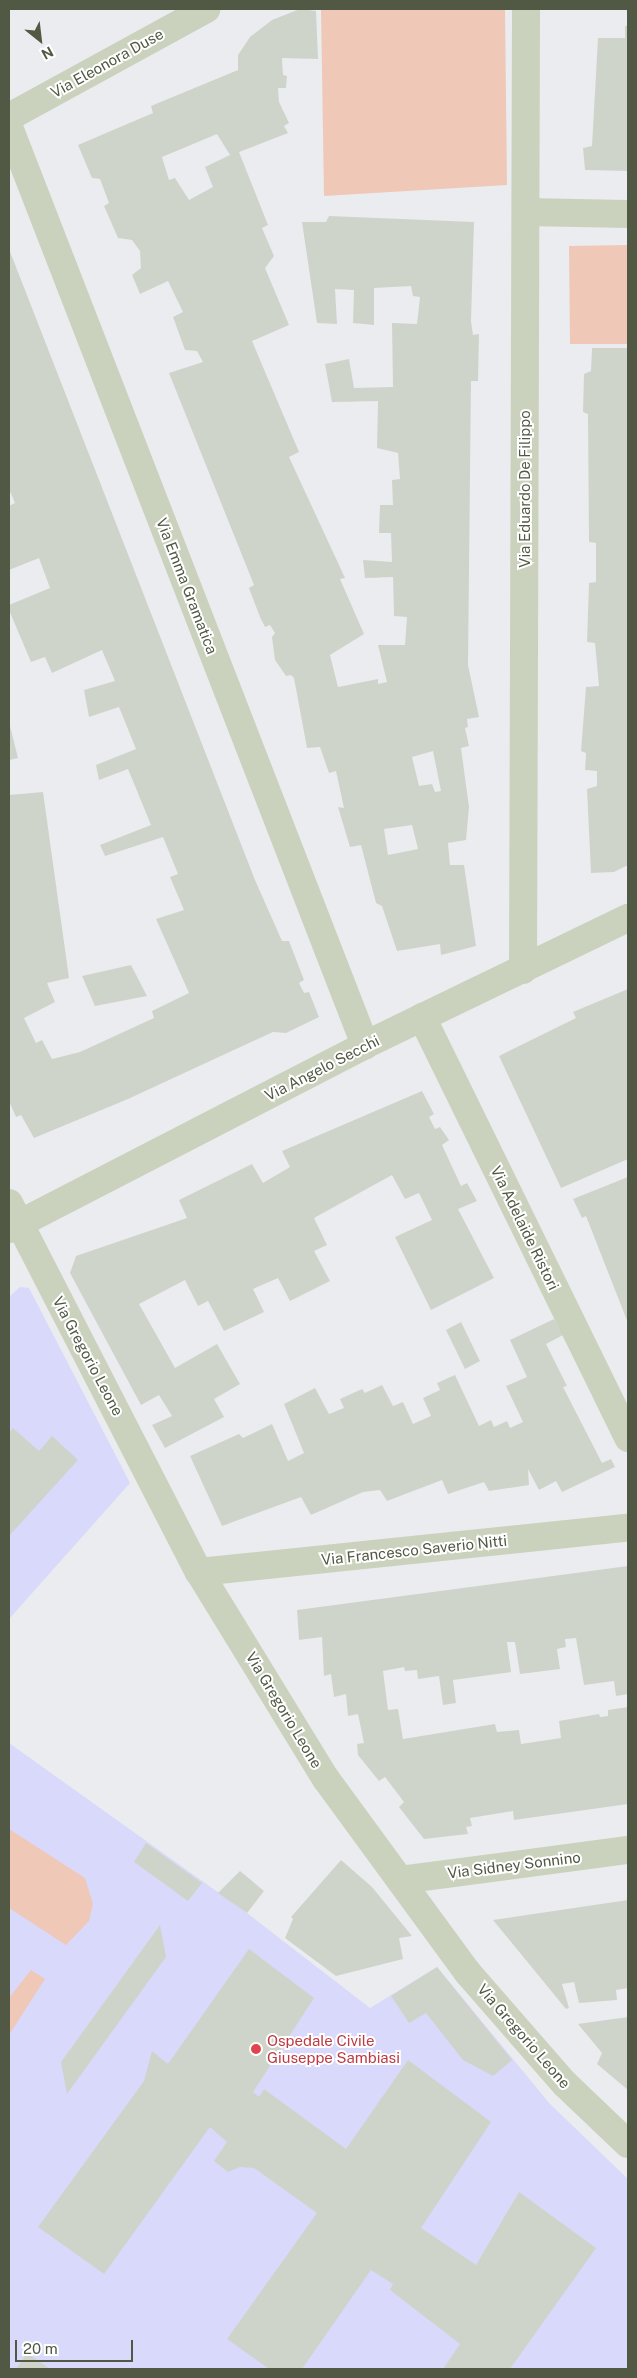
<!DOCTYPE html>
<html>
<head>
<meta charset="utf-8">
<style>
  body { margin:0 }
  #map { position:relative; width:637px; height:2378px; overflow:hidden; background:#ebecef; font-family:"Public Sans",sans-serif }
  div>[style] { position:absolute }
  .medical>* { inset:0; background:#d9d9fb }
  .green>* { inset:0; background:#efc8b7 }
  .building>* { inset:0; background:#cfd4ca }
  .minor>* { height:28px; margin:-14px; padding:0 14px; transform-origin:14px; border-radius:14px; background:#cad2be }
  .tertiary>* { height:28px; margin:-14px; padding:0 14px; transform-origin:14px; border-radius:14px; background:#cad2be }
  .dots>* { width:14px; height:14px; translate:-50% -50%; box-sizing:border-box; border:2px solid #fff; border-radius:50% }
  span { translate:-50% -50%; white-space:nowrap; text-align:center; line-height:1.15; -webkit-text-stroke:4px #fff; paint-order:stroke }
  .street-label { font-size:15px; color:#515944 }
  .health-label { font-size:15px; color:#be3a42 }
  .left { translate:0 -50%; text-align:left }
  .frame { position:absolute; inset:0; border:10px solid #515944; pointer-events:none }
  .north { position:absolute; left:15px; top:15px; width:50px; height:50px; -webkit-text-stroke:4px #fff; paint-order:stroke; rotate:151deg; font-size:14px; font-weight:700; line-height:20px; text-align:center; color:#515944 }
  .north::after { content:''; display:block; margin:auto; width:18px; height:22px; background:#515944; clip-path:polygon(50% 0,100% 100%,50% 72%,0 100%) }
  .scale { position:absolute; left:15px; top:2340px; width:118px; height:22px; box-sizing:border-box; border:2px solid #515944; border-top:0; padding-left:6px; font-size:15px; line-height:18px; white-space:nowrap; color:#515944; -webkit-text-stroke:4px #fff; paint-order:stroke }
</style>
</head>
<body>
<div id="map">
  <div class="medical">
    <div style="clip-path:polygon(20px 1287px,29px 1288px,130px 1483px,9px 1619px,9px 1297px)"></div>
    <div style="clip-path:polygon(9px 1743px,247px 1913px,370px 2008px,437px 1967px,550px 2104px,628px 2179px,628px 2369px,9px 2369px)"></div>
  </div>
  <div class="green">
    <div style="clip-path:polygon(321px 9px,505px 9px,507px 185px,324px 196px)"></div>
    <div style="clip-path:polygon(628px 245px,628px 344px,570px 344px,569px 246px)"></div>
    <div style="clip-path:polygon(9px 1829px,85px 1878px,93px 1904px,89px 1921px,66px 1945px,9px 1908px)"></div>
    <div style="clip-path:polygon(31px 1970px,45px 1979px,9px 2035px,9px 1998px)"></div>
  </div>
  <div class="building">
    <div style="clip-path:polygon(evenodd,300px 9px,316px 11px,318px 59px,282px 58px,283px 75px,287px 76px,286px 88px,278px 88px,279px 102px,289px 123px,284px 126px,288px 133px,239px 152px,268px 225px,262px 228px,274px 256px,265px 268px,289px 325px,252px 341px,299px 452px,289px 457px,345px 578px,340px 579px,364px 634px,330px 655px,338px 687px,378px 679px,378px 684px,387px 682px,378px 645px,405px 645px,407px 617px,394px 616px,393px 577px,365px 578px,363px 560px,392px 562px,391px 533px,379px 533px,380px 505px,393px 505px,392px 480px,400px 479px,398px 453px,377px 448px,378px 401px,332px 402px,325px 364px,349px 359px,354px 388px,393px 387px,392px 323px,417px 324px,420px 297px,413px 296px,411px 286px,374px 288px,374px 325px,353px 323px,354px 290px,335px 289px,337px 324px,317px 323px,302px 222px,326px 222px,329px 216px,474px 222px,471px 321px,473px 335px,479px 334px,478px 381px,471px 381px,468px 665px,479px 717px,467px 719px,468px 727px,465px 728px,469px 746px,461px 748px,469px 807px,466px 840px,448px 843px,450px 865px,464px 865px,476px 946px,441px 955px,440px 944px,397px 951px,382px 906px,376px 903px,361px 845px,350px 847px,338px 807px,344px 808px,336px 771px,329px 773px,320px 747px,307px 748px,294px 678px,291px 675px,286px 676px,275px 660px,272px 637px,275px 633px,270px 625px,265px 627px,260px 617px,249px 588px,254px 585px,169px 373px,203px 362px,197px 351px,185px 350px,173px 317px,183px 312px,168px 281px,140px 294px,132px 275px,141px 268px,140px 251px,132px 240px,118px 238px,104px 206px,109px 203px,100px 179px,92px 178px,78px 145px,153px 113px,151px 106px,238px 70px,238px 55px,250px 37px,272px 20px,300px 9px,217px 134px,230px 155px,205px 167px,213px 187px,189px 200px,175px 178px,169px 180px,162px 157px,217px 134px,300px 9px,433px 751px,441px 791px,435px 792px,432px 784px,419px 786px,412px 757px,433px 751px,300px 9px,412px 825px,418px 849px,388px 855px,384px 829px,412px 825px)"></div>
    <div style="clip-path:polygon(625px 26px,628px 26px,628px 171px,585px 170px,583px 148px,592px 146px,598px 38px,625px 38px)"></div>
    <div style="clip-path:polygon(9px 249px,255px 880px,282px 941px,289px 941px,304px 980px,299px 983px,304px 993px,309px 992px,319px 1017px,286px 1033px,273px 1032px,128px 1099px,34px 1138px,21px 1115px,16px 1117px,9px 1101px,9px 795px,43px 792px,69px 978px,47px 983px,55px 1002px,24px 1018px,36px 1043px,42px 1040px,52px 1059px,80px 1052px,154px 1018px,152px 1011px,189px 993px,156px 919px,184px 910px,170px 877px,178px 874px,163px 837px,105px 856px,100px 845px,151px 825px,128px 769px,99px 780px,96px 765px,136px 749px,119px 707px,89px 717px,84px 690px,115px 681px,102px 650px,52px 673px,45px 657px,31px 662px,9px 610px,9px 605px,50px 588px,39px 558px,9px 570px,9px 506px,15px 503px,9px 489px)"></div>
    <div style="clip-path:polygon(592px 348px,628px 348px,628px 865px,614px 872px,591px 873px,587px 789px,597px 786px,597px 771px,585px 770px,586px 753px,581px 751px,586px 687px,599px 686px,595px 643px,587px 642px,589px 583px,596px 582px,596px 543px,589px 542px,588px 414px,583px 412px,584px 374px,591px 371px)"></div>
    <div style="clip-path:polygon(9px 722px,18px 758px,9px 760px)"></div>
    <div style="clip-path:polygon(131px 965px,147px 996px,95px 1006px,82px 976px)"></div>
    <div style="clip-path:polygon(628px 989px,628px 1159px,561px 1188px,499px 1056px,576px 1018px,573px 1012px)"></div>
    <div style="clip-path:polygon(422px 1091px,434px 1114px,429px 1117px,435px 1129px,440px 1127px,449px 1140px,442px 1145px,461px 1186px,467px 1183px,477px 1201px,458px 1209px,494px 1278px,431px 1310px,395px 1237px,432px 1220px,419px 1193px,405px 1199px,392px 1175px,314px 1218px,327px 1245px,314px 1251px,330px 1281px,290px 1301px,278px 1278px,253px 1289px,264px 1312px,224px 1331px,208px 1301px,198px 1306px,185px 1280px,139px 1304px,175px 1368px,217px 1344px,240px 1384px,214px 1399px,224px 1417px,165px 1448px,152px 1425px,172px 1416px,159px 1395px,141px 1405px,70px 1273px,76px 1256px,187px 1218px,179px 1200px,252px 1164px,263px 1183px,290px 1167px,282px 1151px)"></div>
    <div style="clip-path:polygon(628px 1177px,628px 1323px,586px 1216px,582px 1218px,573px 1199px)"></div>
    <div style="clip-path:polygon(554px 1319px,563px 1335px,546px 1344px,567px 1386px,563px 1387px,602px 1463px,611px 1459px,615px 1467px,562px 1492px,556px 1481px,539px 1490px,528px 1469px,529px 1485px,489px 1491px,484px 1482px,448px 1494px,442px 1480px,387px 1501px,380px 1490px,363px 1492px,311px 1515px,301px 1497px,222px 1526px,190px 1456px,239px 1434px,243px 1438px,272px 1424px,288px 1461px,304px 1453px,284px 1404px,315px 1388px,329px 1414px,344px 1408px,340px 1399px,362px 1389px,365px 1393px,382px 1385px,393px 1406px,403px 1402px,413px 1424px,431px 1416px,423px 1398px,440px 1390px,437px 1383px,455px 1375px,479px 1426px,491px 1420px,494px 1427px,507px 1421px,510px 1428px,523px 1422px,506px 1386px,527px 1377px,510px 1340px)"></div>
    <div style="clip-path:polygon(461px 1322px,480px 1361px,465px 1369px,446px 1330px)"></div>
    <div style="clip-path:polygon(13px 1428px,39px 1451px,52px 1436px,78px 1460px,9px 1536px,9px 1433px)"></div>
    <div style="clip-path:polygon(628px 1566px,628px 1694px,616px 1696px,614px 1681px,584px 1685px,576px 1638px,565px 1639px,566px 1647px,557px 1649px,560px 1669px,520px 1674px,515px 1642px,507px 1642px,511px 1672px,453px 1680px,456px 1703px,443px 1705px,439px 1676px,418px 1679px,417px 1670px,405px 1671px,404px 1667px,383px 1671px,388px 1710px,398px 1709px,403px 1739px,495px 1724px,497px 1732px,519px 1730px,521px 1744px,561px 1738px,559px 1721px,599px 1714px,600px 1717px,608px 1716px,608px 1710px,628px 1707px,628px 1804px,514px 1820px,513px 1811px,470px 1818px,472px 1826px,466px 1827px,468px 1834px,424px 1839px,399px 1807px,404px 1802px,385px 1777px,379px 1781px,358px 1755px,357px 1744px,364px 1743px,358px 1714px,348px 1716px,346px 1694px,334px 1697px,331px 1674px,324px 1676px,322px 1637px,299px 1640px,297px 1610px)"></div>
    <div style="clip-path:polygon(146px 1843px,202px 1883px,188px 1901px,134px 1862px)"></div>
    <div style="clip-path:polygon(341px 1860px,372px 1887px,412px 1936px,399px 1938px,403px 1959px,336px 1976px,285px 1938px,293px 1919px,291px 1917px)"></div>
    <div style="clip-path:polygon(240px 1871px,264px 1891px,247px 1913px,218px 1893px)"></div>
    <div style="clip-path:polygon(628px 1900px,628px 1988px,616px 1990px,617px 2000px,579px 2003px,574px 1982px,562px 1984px,569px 2008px,566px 2009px,493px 1920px)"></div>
    <div style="clip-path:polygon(160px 1925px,166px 1957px,67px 2094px,61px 2062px)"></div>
    <div style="clip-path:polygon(249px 1949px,314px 1998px,253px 2092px,259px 2097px,264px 2089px,346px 2149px,408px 2060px,491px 2122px,421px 2228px,476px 2265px,519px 2192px,596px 2248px,510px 2369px,443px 2369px,460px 2344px,390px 2290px,393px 2284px,371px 2270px,302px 2369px,269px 2369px,227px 2339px,317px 2213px,254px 2168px,240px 2167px,228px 2172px,214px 2161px,227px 2142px,210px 2127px,104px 2274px,38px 2227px,144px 2081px,152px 2051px,168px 2064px)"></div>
    <div style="clip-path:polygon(437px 1967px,512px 2060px,493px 2076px,463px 2060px,426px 2013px,409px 2023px,391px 1996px)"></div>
    <div style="clip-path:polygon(628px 2017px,628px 2090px,597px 2064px,602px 2053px,578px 2024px)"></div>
    <div style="clip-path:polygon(27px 2353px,50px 2369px,16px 2369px)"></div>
  </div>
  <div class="minor">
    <div style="left:9px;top:117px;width:225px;rotate:-28.7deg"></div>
    <div style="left:9px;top:127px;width:985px;rotate:68.8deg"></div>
    <div style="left:526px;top:212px;width:102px;rotate:1.1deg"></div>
    <div style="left:523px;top:970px;width:961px;rotate:-89.82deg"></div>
    <div style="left:422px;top:1017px;width:469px;rotate:63.9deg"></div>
    <div style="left:9px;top:1203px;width:415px;rotate:62.8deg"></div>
    <div style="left:199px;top:1572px;width:243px;rotate:58.5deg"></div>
    <div style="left:326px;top:1779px;width:240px;rotate:53.8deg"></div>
    <div style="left:468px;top:1973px;width:147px;rotate:48.9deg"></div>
    <div style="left:565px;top:2084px;width:87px;rotate:43.6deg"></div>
    <div style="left:199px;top:1572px;width:431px;rotate:-5.9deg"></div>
    <div style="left:400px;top:1880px;width:230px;rotate:-7.5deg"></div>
  </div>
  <div class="tertiary">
    <div style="left:9px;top:1229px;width:401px;rotate:-27.3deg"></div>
    <div style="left:365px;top:1045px;width:292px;rotate:-25.8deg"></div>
  </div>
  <div class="dots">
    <div style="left:256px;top:2049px;background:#e0444e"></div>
  </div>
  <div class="street-label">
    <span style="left:107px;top:63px;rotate:-29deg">Via Eleonora Duse</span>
    <span style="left:525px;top:489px;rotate:-90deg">Via Eduardo De Filippo</span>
    <span style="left:187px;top:586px;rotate:69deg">Via Emma Gramatica</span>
    <span style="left:322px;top:1068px;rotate:-27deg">Via Angelo Secchi</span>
    <span style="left:525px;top:1228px;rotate:64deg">Via Adelaide Ristori</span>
    <span style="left:88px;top:1356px;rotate:62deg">Via Gregorio Leone</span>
    <span style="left:414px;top:1550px;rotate:-6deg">Via Francesco Saverio Nitti</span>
    <span style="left:284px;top:1710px;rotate:59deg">Via Gregorio Leone</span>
    <span style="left:514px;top:1865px;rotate:-7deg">Via Sidney Sonnino</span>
    <span style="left:524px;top:2036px;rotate:49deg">Via Gregorio Leone</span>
  </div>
  <div class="health-label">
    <span class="left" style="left:267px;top:2049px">Ospedale Civile<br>Giuseppe Sambiasi</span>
  </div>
  <div class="frame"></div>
  <div class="north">N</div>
  <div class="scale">20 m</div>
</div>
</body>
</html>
